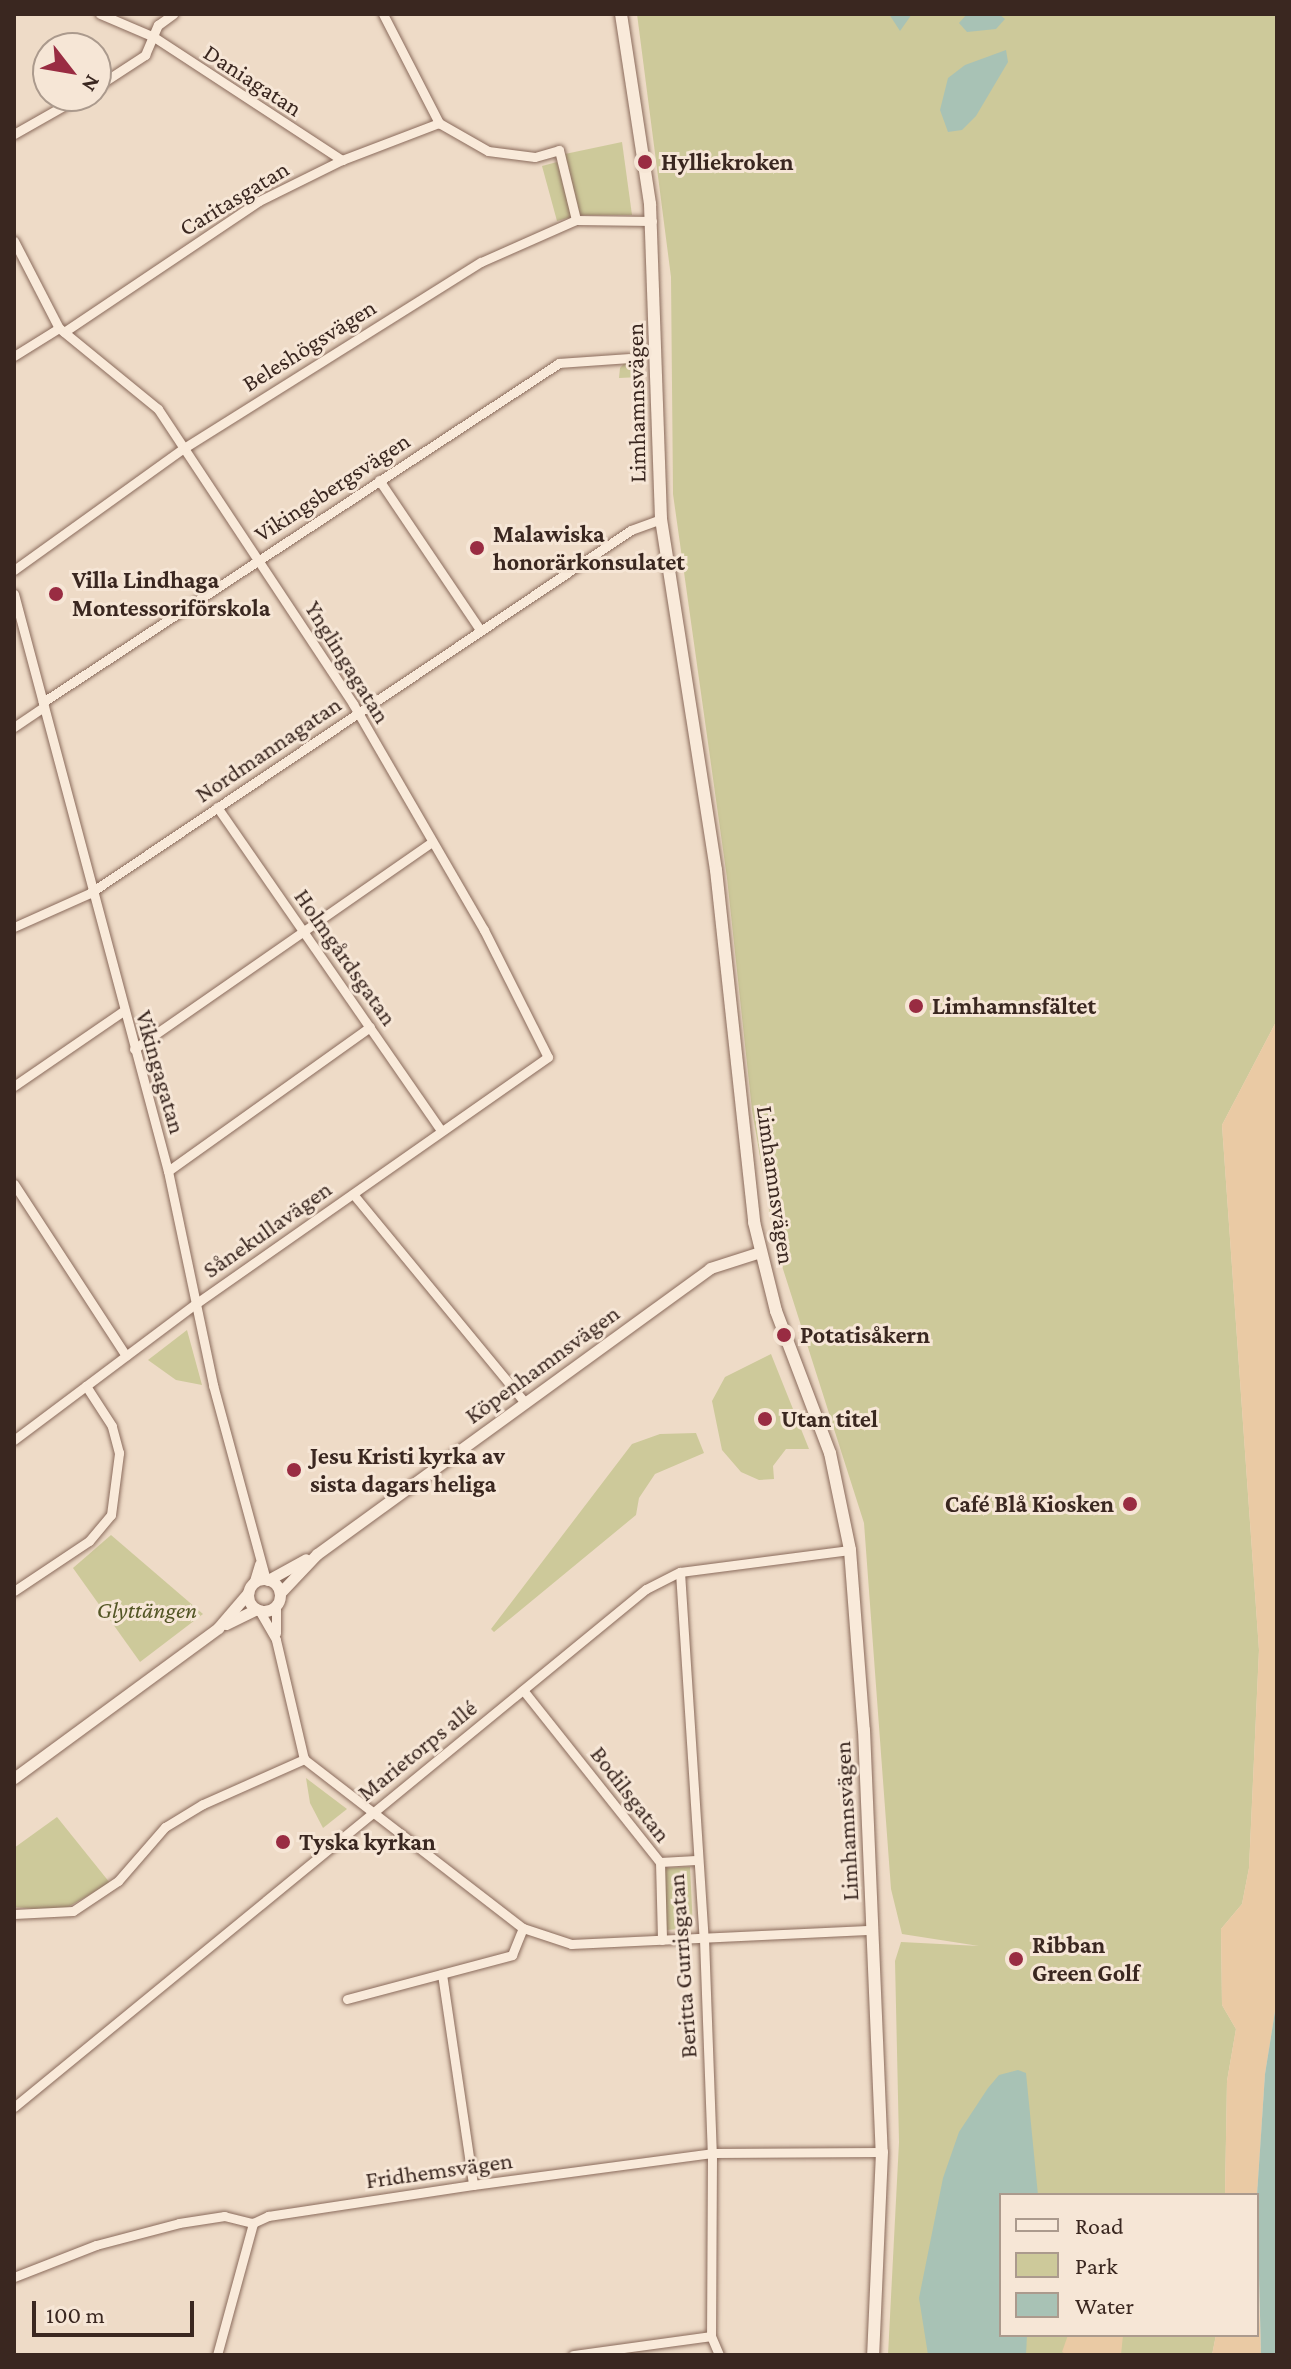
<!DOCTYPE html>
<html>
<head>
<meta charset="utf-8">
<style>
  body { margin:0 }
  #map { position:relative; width:1291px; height:2369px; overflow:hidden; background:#eedbc7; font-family:"Crimson Pro",serif }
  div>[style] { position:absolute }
  .green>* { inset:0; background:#cdc99a }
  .sand>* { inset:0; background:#eacaa4 }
  .water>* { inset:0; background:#a8c2b5 }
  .roads { filter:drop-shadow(0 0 2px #8a6b5c) drop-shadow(0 0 2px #8a6b5c) }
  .minor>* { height:9px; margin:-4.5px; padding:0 4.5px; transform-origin:4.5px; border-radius:4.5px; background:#f9eada }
  .tertiary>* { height:11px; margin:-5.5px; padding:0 5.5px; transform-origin:5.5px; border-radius:5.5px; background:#f9eada }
  .tertiary>.ring { margin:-5.5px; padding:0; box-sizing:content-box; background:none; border:11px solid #f9eada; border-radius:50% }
  .secondary>* { height:12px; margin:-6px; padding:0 6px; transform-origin:6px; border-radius:6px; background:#f9eada }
  .dots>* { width:22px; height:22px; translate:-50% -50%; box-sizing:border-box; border:4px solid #f6e6d6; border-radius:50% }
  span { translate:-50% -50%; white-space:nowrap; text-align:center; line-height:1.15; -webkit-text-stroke:6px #f6e6d6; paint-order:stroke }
  .street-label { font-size:24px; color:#3a2720 }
  .poi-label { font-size:24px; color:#3a2720; font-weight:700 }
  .left { translate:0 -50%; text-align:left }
  .right { translate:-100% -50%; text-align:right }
  .park-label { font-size:24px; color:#545726; font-style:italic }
  .frame { position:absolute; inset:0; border:16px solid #3a2720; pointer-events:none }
  .legend { position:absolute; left:999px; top:2193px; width:260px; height:144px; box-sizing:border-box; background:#f6e6d6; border:2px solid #ab9a8d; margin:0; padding:10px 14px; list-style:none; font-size:24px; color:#3a2720 }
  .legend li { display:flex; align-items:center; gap:16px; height:40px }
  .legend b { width:40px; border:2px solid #ab9a8d }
  .north { position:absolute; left:32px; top:32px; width:80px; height:80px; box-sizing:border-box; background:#f6e6d6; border:2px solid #ab9a8d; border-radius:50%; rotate:121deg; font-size:22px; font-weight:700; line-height:32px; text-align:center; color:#3a2720 }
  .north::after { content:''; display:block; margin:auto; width:28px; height:36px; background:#992c42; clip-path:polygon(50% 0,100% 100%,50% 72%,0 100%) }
  .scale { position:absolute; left:32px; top:2301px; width:162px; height:36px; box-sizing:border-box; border:4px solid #3a2720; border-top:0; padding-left:10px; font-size:24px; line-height:28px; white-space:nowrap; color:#3a2720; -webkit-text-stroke:6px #f6e6d6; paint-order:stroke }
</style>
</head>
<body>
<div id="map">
  <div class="green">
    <div style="clip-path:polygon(637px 14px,1277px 14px,1277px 1020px,1222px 1125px,1259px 1650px,1249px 1868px,1242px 1904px,1221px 1929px,1222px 2005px,1236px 2029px,1227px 2081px,1225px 2195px,1001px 2195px,1001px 2335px,1216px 2335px,1212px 2355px,888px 2355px,899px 2142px,895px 1961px,901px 1942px,979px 1946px,902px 1934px,891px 1889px,864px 1523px,775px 1244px,752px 1110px,727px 878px,673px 494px,671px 277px)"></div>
    <div style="clip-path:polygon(622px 142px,632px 215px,580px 215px,565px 154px)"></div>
    <div style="clip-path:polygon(557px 162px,572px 217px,557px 221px,542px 166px)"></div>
    <div style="clip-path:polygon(631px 356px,639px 356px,640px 377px,619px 378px,620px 368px)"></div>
    <div style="clip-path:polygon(187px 1330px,202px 1385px,176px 1380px,148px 1360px)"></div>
    <div style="clip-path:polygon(771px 1354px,809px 1449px,786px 1449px,773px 1466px,774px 1479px,759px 1480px,741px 1472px,722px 1450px,712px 1401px,725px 1377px)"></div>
    <div style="clip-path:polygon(696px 1433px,704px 1453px,655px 1474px,639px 1498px,636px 1515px,494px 1632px,491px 1629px,632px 1444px,660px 1434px)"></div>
    <div style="clip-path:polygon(111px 1535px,203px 1614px,140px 1662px,73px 1568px)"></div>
    <div style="clip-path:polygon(306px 1778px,347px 1809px,323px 1828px,310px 1803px)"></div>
    <div style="clip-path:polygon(57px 1817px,110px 1883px,61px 1911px,14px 1907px,14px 1848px)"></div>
    <div style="clip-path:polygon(690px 1867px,693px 1928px,666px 1930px,664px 1868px)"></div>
  </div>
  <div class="sand">
    <div style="clip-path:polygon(1277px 1020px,1277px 1999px,1265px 2074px,1257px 2195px,1225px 2195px,1227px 2081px,1236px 2029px,1222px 2005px,1221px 1929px,1242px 1904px,1249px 1868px,1259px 1650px,1222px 1125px)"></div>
    <div style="clip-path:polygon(1257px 2260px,1261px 2355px,1212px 2355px,1216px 2335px,1257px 2335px)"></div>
    <div style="clip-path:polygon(1068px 2335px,1123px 2335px,1121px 2355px,1068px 2355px,1062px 2352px)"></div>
  </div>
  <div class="water">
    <div style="clip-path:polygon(889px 14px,912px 14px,900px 31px)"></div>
    <div style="clip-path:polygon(967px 14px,999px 14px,1005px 19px,996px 29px,967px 32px,959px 23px)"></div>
    <div style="clip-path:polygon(1006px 50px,1008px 62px,976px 116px,962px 130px,948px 132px,940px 110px,948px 78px,965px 65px)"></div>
    <div style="clip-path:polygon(1277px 1999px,1277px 2355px,1261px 2355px,1257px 2195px,1265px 2074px)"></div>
    <div style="clip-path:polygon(1018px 2070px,1026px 2073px,1038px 2195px,1001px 2195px,1001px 2335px,1027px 2335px,1026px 2355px,928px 2355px,919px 2298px,943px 2178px,959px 2132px,988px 2088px,999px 2075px)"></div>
  </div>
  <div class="roads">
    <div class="minor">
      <div style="left:100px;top:14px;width:59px;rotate:23.1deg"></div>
      <div style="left:154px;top:37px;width:225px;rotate:33.2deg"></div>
      <div style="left:383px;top:14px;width:123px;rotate:62.8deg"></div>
      <div style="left:439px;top:123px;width:56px;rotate:29.7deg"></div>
      <div style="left:488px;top:151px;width:47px;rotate:7.3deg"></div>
      <div style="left:535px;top:157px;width:25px;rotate:-16deg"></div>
      <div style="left:559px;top:150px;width:72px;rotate:76.3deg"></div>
      <div style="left:96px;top:87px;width:59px;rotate:-33.1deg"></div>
      <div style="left:145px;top:55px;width:33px;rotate:-67deg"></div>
      <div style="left:158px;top:25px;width:19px;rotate:-36deg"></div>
      <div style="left:14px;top:134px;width:77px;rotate:-29.6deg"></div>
      <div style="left:14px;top:241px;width:98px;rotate:62.7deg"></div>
      <div style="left:59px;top:328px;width:128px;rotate:39.3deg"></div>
      <div style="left:158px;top:409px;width:354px;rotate:56.5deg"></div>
      <div style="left:353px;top:704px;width:261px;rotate:59.9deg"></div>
      <div style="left:484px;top:930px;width:142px;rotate:63.3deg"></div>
      <div style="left:548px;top:1057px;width:431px;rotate:145deg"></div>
      <div style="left:195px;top:1304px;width:226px;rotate:143.1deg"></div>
      <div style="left:64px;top:332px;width:235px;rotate:-33.9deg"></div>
      <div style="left:259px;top:201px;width:93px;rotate:-26.3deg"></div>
      <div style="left:342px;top:160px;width:104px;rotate:-20.9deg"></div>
      <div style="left:14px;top:356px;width:53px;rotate:-31.9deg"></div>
      <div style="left:379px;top:480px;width:181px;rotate:56deg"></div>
      <div style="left:14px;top:570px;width:209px;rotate:-35.7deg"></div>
      <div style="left:184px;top:448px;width:350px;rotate:-32.1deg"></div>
      <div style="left:481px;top:262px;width:104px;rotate:-23.9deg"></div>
      <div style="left:576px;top:220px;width:76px;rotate:0.8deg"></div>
      <div style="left:14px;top:594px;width:597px;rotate:75.06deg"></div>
      <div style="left:168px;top:1171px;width:219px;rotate:78.1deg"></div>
      <div style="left:213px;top:1385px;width:202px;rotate:74.8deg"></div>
      <div style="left:43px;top:702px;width:617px;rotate:-33.3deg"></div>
      <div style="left:559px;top:363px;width:70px;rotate:-4.1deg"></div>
      <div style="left:14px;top:727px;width:36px;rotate:-34deg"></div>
      <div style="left:217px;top:807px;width:393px;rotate:55.3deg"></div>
      <div style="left:14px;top:927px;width:83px;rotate:-24.1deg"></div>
      <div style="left:90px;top:893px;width:651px;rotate:-33.86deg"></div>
      <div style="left:631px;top:530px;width:32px;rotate:-20deg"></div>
      <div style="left:134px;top:1049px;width:363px;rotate:-34.8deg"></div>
      <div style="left:14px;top:1086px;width:132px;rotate:-34.5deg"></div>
      <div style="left:168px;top:1171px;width:248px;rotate:-35.5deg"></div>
      <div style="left:14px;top:1184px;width:205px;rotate:56.9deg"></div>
      <div style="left:353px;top:1194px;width:271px;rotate:50.5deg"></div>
      <div style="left:680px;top:1572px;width:368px;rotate:86.3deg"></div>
      <div style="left:704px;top:1939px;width:214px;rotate:87.9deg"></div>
      <div style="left:712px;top:2153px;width:183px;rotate:90.3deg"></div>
      <div style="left:711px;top:2336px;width:21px;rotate:67deg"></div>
      <div style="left:253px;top:1584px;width:21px;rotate:-73deg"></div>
      <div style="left:14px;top:1591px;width:90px;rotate:-33.7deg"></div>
      <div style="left:89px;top:1541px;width:34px;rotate:-50deg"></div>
      <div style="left:111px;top:1515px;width:63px;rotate:-82.6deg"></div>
      <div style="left:119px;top:1453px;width:28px;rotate:-105deg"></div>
      <div style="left:112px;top:1426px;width:48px;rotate:-123deg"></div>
      <div style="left:259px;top:1610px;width:34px;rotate:60deg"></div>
      <div style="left:276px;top:1640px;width:122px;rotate:76.8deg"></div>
      <div style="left:304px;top:1759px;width:277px;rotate:37.7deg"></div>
      <div style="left:523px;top:1928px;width:51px;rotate:18.4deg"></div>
      <div style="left:571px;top:1944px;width:302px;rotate:-2.7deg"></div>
      <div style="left:276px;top:1633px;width:27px;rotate:-90deg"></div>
      <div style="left:523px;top:1690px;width:220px;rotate:51.5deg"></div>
      <div style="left:660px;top:1862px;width:78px;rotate:88.5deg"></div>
      <div style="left:660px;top:1862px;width:36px;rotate:-3deg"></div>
      <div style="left:14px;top:1914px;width:59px;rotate:-2.9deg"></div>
      <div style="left:73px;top:1911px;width:54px;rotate:-33.7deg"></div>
      <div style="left:118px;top:1881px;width:72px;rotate:-49deg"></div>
      <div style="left:165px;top:1827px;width:44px;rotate:-31.2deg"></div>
      <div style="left:203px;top:1804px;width:111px;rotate:-24deg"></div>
      <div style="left:442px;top:1974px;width:213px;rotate:81.6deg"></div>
      <div style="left:347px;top:1999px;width:171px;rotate:-14.9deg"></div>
      <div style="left:512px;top:1955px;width:29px;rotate:-68deg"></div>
      <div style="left:14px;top:2107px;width:817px;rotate:-39.34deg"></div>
      <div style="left:646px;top:1589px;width:38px;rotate:-27deg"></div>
      <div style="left:680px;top:1572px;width:171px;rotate:-7.4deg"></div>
      <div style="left:253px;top:2223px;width:17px;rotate:-25deg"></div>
      <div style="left:268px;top:2216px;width:207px;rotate:-8.6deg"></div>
      <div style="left:473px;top:2185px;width:241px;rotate:-7.6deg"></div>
      <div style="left:712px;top:2153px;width:170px;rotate:-0.3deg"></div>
      <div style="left:14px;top:2277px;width:88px;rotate:-21.3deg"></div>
      <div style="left:96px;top:2245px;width:86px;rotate:-14.8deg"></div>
      <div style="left:179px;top:2223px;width:46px;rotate:-8.8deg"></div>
      <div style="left:224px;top:2216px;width:30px;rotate:14deg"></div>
      <div style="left:217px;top:2355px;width:137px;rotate:-74.7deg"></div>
      <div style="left:573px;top:2355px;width:139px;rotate:-7.8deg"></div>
    </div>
    <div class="tertiary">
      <div class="ring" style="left:248px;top:1579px;width:21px;height:21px"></div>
      <div style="left:268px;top:1580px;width:43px;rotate:-28.9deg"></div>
      <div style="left:280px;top:1593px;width:54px;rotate:-46.5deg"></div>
      <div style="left:317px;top:1554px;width:486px;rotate:-36deg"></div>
      <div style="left:710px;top:1268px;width:52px;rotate:-17.7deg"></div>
      <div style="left:226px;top:1624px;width:34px;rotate:-26deg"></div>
      <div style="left:14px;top:1778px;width:253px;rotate:-36.3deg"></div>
      <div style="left:218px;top:1628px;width:46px;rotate:-49.4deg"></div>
    </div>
    <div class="secondary">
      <div style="left:621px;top:14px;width:192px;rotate:81.3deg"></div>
      <div style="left:650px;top:204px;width:315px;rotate:88deg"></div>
      <div style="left:661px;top:519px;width:355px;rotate:81.1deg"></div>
      <div style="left:716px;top:870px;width:354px;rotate:83.8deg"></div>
      <div style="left:754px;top:1222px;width:92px;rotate:76.1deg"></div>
      <div style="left:776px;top:1311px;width:152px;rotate:69.2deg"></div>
      <div style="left:830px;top:1453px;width:99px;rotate:78.3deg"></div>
      <div style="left:850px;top:1550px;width:181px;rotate:85.6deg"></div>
      <div style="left:864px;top:1730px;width:422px;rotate:87.6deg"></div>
      <div style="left:882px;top:2152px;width:203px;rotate:92.5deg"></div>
    </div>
  </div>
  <div class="dots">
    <div style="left:645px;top:162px;background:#992c42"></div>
    <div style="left:477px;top:548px;background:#992c42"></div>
    <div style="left:56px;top:594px;background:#992c42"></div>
    <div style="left:916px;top:1006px;background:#992c42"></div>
    <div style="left:784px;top:1335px;background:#992c42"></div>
    <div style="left:765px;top:1419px;background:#992c42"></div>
    <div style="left:294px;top:1470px;background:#992c42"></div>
    <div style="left:1130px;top:1504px;background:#992c42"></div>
    <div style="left:283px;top:1842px;background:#992c42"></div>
    <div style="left:1016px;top:1959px;background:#992c42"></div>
  </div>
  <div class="street-label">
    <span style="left:253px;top:80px;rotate:33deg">Daniagatan</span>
    <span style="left:234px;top:198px;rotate:-31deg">Caritasgatan</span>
    <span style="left:309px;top:345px;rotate:-32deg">Beleshögsvägen</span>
    <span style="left:636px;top:403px;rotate:-91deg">Limhamnsvägen</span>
    <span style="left:332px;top:487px;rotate:-33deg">Vikingsbergsvägen</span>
    <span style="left:348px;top:662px;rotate:58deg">Ynglingagatan</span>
    <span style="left:268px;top:749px;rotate:-34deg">Nordmannagatan</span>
    <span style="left:346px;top:957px;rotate:55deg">Holmgårdsgatan</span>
    <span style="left:161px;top:1072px;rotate:74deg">Vikingagatan</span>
    <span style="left:776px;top:1185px;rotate:82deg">Limhamnsvägen</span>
    <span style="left:267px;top:1229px;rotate:-35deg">Sånekullavägen</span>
    <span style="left:542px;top:1364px;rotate:-36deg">Köpenhamnsvägen</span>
    <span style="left:417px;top:1750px;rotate:-39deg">Marietorps allé</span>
    <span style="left:631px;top:1794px;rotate:52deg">Bodilsgatan</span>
    <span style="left:846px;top:1821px;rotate:-93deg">Limhamnsvägen</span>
    <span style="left:682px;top:1966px;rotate:-94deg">Beritta Gurrisgatan</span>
    <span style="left:439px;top:2170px;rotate:-8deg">Fridhemsvägen</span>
  </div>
  <div class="poi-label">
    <span class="left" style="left:661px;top:162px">Hylliekroken</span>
    <span class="left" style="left:493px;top:548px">Malawiska<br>honorärkonsulatet</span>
    <span class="left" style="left:72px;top:594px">Villa Lindhaga<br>Montessoriförskola</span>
    <span class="left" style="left:932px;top:1006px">Limhamnsfältet</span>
    <span class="left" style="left:800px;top:1335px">Potatisåkern</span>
    <span class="left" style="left:781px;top:1419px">Utan titel</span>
    <span class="left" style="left:310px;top:1470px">Jesu Kristi kyrka av<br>sista dagars heliga</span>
    <span class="right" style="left:1114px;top:1504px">Café Blå Kiosken</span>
    <span class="left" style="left:299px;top:1842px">Tyska kyrkan</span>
    <span class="left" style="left:1032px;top:1959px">Ribban<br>Green Golf</span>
  </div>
  <div class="park-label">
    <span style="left:147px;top:1610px">Glyttängen</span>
  </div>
  <div class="frame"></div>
  <ul class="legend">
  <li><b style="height:10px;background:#f9eada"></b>Road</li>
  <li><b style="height:22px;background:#cdc99a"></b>Park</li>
  <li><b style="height:22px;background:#a8c2b5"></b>Water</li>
  </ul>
  <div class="north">N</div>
  <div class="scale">100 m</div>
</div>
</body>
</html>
